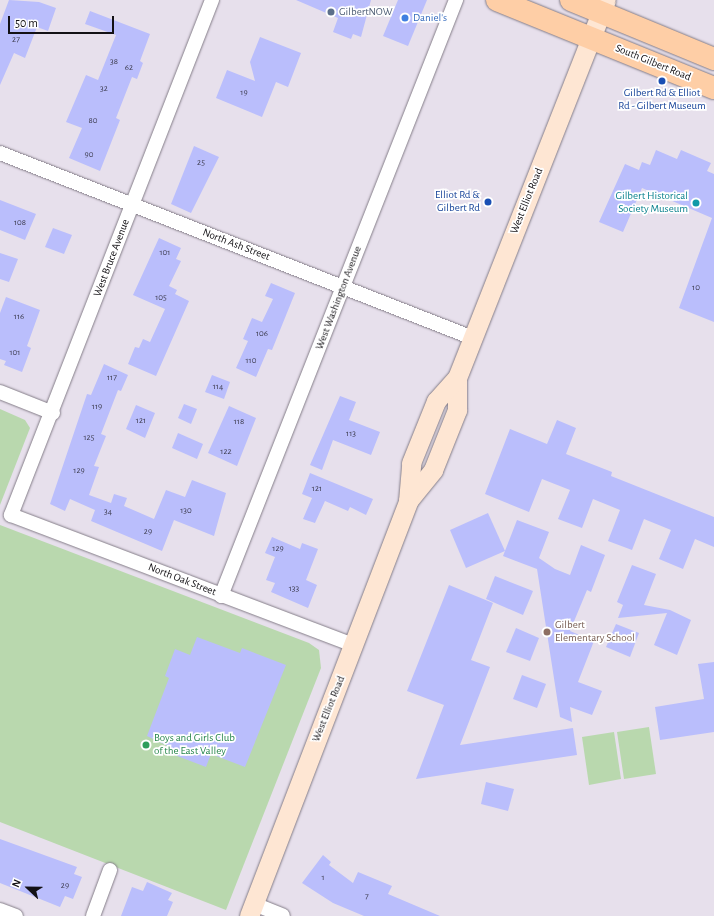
<!DOCTYPE html>
<html>
<head>
<meta charset="utf-8">
<style>
  body { margin:0 }
  #map { position:relative; width:714px; height:916px; overflow:hidden; background:#e7e0ec; font-family:"Alegreya Sans",sans-serif }
  div>[style] { position:absolute }
  .green>* { inset:0; background:#b9d8ae }
  .building>* { inset:0; background:#babefc }
  .roads { filter:drop-shadow(0 0 1px #847d88) drop-shadow(0 0 1px #847d88) }
  .street>* { height:14px; margin:-7px; padding:0 7px; transform-origin:7px; border-radius:7px; background:#fff }
  .secondary>* { height:19px; margin:-9.5px; padding:0 9.5px; transform-origin:9.5px; border-radius:9.5px; background:#fee6d3 }
  .primary>* { height:22px; margin:-11px; padding:0 11px; transform-origin:11px; border-radius:11px; background:#fecea6 }
  .dots>* { width:11px; height:11px; translate:-50% -50%; box-sizing:border-box; border:2px solid #fff; border-radius:50% }
  span { translate:-50% -50%; white-space:nowrap; text-align:center; line-height:1.15; -webkit-text-stroke:3.5px #fff; paint-order:stroke }
  .number-label { font-size:9px; color:#3d3c4f }
  .number-label span { -webkit-text-stroke-width:0 }
  .service-label { font-size:11px; color:#4e5e75 }
  .left { translate:0 -50%; text-align:left }
  .shop-label { font-size:11px; color:#366cbe }
  .street-label { font-size:11px; color:#131115 }
  .transit-label { font-size:11px; color:#164399 }
  .right { translate:-100% -50%; text-align:right }
  .culture-label { font-size:11px; color:#0d838f }
  .education-label { font-size:11px; color:#785e54 }
  .leisure-label { font-size:11px; color:#27864d }
  .north { position:absolute; left:8px; top:868px; width:40px; height:40px; -webkit-text-stroke:3px #fff; paint-order:stroke; rotate:292deg; font-size:11px; font-weight:700; line-height:16px; text-align:center; color:#131115 }
  .north::after { content:''; display:block; margin:auto; width:14px; height:18px; background:#131115; clip-path:polygon(50% 0,100% 100%,50% 72%,0 100%) }
  .scale { position:absolute; left:8px; top:16px; width:106px; height:18px; box-sizing:border-box; border:2px solid #131115; border-top:0; padding-left:5px; font-size:12px; line-height:14px; white-space:nowrap; color:#131115; -webkit-text-stroke:3px #fff; paint-order:stroke }
</style>
</head>
<body>
<div id="map">
  <div class="green">
    <div style="clip-path:polygon(0 409px,25px 420px,30px 428px,0 505px)"></div>
    <div style="clip-path:polygon(0 525px,309px 643px,319px 650px,321px 668px,226px 910px,0 822px)"></div>
    <div style="clip-path:polygon(649px 727px,656px 774px,624px 779px,617px 732px)"></div>
    <div style="clip-path:polygon(614px 732px,621px 779px,589px 785px,582px 737px)"></div>
  </div>
  <div class="building">
    <div style="clip-path:polygon(9px 0,39px 2px,56px 8px,48px 31px,37px 27px,25px 58px,14px 53px,0 85px,0 24px)"></div>
    <div style="clip-path:polygon(296px 0,371px 0,361px 37px,353px 34px,351px 39px,333px 32px,338px 18px)"></div>
    <div style="clip-path:polygon(398px 0,427px 0,408px 46px,383px 36px)"></div>
    <div style="clip-path:polygon(90px 11px,150px 34px,140px 61px,143px 63px,137px 79px,132px 77px,116px 118px,120px 120px,100px 171px,69px 158px,82px 128px,66px 122px,86px 75px,98px 80px,116px 35px,85px 24px)"></div>
    <div style="clip-path:polygon(260px 37px,301px 53px,288px 87px,276px 82px,262px 117px,216px 98px,227px 70px,255px 81px,250px 62px)"></div>
    <div style="clip-path:polygon(194px 146px,219px 157px,191px 213px,171px 204px)"></div>
    <div style="clip-path:polygon(656px 150px,677px 159px,681px 150px,711px 163px,707px 171px,714px 174px,714px 322px,679px 308px,712px 218px,642px 188px,623px 232px,599px 222px,625px 164px,639px 170px,642px 162px,650px 165px)"></div>
    <div style="clip-path:polygon(0 200px,36px 214px,25px 240px,0 230px)"></div>
    <div style="clip-path:polygon(53px 228px,72px 235px,64px 254px,45px 247px)"></div>
    <div style="clip-path:polygon(159px 238px,181px 248px,176px 259px,181px 261px,169px 286px,177px 290px,175px 294px,189px 301px,156px 376px,128px 364px,135px 347px,139px 348px,143px 339px,150px 342px,165px 309px,133px 295px)"></div>
    <div style="clip-path:polygon(0 253px,18px 259px,9px 282px,0 279px)"></div>
    <div style="clip-path:polygon(271px 283px,295px 293px,272px 350px,268px 349px,256px 377px,236px 368px,248px 341px,243px 339px,252px 318px,262px 322px,273px 299px,265px 296px)"></div>
    <div style="clip-path:polygon(6px 297px,40px 310px,27px 346px,31px 348px,22px 372px,4px 365px,6px 361px,0 359px,0 313px)"></div>
    <div style="clip-path:polygon(104px 364px,128px 375px,121px 391px,118px 390px,101px 434px,106px 436px,94px 466px,99px 467px,89px 495px,111px 503px,114px 494px,127px 498px,124px 506px,154px 519px,166px 490px,185px 497px,192px 480px,226px 493px,214px 536px,174px 520px,162px 551px,91px 521px,95px 510px,70px 499px,65px 511px,50px 504px,87px 394px,91px 395px)"></div>
    <div style="clip-path:polygon(212px 375px,230px 382px,224px 399px,205px 392px)"></div>
    <div style="clip-path:polygon(340px 396px,356px 402px,349px 420px,380px 432px,371px 455px,333px 440px,322px 470px,310px 465px)"></div>
    <div style="clip-path:polygon(184px 404px,197px 409px,191px 424px,178px 418px)"></div>
    <div style="clip-path:polygon(136px 405px,155px 413px,145px 438px,126px 429px)"></div>
    <div style="clip-path:polygon(229px 406px,256px 418px,237px 466px,208px 453px)"></div>
    <div style="clip-path:polygon(557px 420px,576px 428px,566px 454px,612px 472px,611px 476px,714px 517px,714px 547px,695px 539px,683px 569px,659px 559px,671px 530px,644px 519px,632px 550px,608px 541px,620px 510px,593px 499px,582px 528px,558px 519px,570px 490px,542px 479px,529px 512px,485px 494px,510px 429px,547px 444px)"></div>
    <div style="clip-path:polygon(178px 433px,203px 444px,197px 459px,172px 448px)"></div>
    <div style="clip-path:polygon(310px 473px,373px 499px,366px 515px,350px 507px,348px 511px,325px 501px,315px 523px,303px 519px,312px 498px,302px 494px)"></div>
    <div style="clip-path:polygon(488px 513px,505px 551px,466px 568px,450px 530px)"></div>
    <div style="clip-path:polygon(517px 520px,549px 532px,539px 558px,555px 569px,570px 575px,581px 545px,605px 555px,591px 592px,587px 590px,570px 631px,594px 641px,578px 682px,602px 691px,592px 715px,570px 707px,572px 722px,560px 717px,537px 569px,503px 556px)"></div>
    <div style="clip-path:polygon(272px 537px,300px 549px,302px 543px,318px 549px,306px 580px,317px 585px,308px 608px,271px 592px,275px 583px,266px 580px,275px 557px,265px 553px)"></div>
    <div style="clip-path:polygon(632px 565px,656px 574px,644px 605px,670px 610px,691px 620px,677px 655px,654px 645px,667px 613px,618px 618px,623px 605px,617px 602px)"></div>
    <div style="clip-path:polygon(495px 576px,533px 591px,523px 615px,486px 599px)"></div>
    <div style="clip-path:polygon(449px 585px,493px 603px,471px 660px,490px 667px,460px 745px,573px 728px,577px 755px,416px 779px,444px 705px,407px 691px)"></div>
    <div style="clip-path:polygon(616px 624px,639px 633px,630px 657px,606px 647px)"></div>
    <div style="clip-path:polygon(516px 628px,539px 638px,530px 661px,506px 652px)"></div>
    <div style="clip-path:polygon(197px 637px,240px 653px,242px 648px,286px 665px,245px 767px,211px 754px,206px 767px,172px 754px,174px 749px,147px 736px,169px 678px,165px 676px,175px 649px,190px 655px)"></div>
    <div style="clip-path:polygon(714px 662px,714px 732px,660px 740px,655px 707px,704px 699px,698px 664px)"></div>
    <div style="clip-path:polygon(522px 675px,546px 684px,537px 708px,513px 699px)"></div>
    <div style="clip-path:polygon(486px 782px,514px 789px,508px 811px,481px 804px)"></div>
    <div style="clip-path:polygon(0 839px,77px 867px,74px 874px,82px 877px,73px 899px,65px 896px,60px 907px,0 883px)"></div>
    <div style="clip-path:polygon(323px 855px,331px 862px,329px 865px,353px 883px,358px 872px,392px 886px,388px 894px,440px 916px,364px 916px,333px 903px,302px 883px)"></div>
    <div style="clip-path:polygon(147px 882px,172px 893px,168px 900px,173px 902px,167px 916px,121px 916px,132px 887px,143px 891px)"></div>
  </div>
  <div class="roads">
    <div class="street">
      <div style="left:212px;top:0;width:553px;rotate:111.32deg"></div>
      <div style="left:11px;top:515px;width:367px;rotate:20.8deg"></div>
      <div style="left:0;top:153px;width:508px;rotate:21.36deg"></div>
      <div style="left:0;top:392px;width:57px;rotate:21.6deg"></div>
      <div style="left:221px;top:596px;width:641px;rotate:-68.48deg"></div>
      <div style="left:254px;top:904px;width:31px;rotate:22deg"></div>
      <div style="left:0;top:910px;width:17px;rotate:21deg"></div>
      <div style="left:93px;top:916px;width:49px;rotate:-69.7deg"></div>
    </div>
    <div class="secondary">
      <div style="left:408px;top:501px;width:40px;rotate:-51deg"></div>
      <div style="left:433px;top:470px;width:65px;rotate:-68.2deg"></div>
      <div style="left:457px;top:410px;width:32px;rotate:-90deg"></div>
      <div style="left:457px;top:378px;width:406px;rotate:-68.5deg"></div>
      <div style="left:249px;top:916px;width:444px;rotate:-69deg"></div>
      <div style="left:408px;top:501px;width:38px;rotate:-85deg"></div>
      <div style="left:411px;top:463px;width:67px;rotate:-68deg"></div>
      <div style="left:436px;top:401px;width:31px;rotate:-48deg"></div>
    </div>
    <div class="primary">
      <div style="left:497px;top:0;width:234px;rotate:22.1deg"></div>
      <div style="left:571px;top:0;width:155px;rotate:22.4deg"></div>
    </div>
  </div>
  <div class="dots">
    <div style="left:331px;top:12px;background:#5c6f8a"></div>
    <div style="left:405px;top:18px;background:#3f7fe0"></div>
    <div style="left:662px;top:81px;background:#1a4fb4"></div>
    <div style="left:488px;top:202px;background:#1a4fb4"></div>
    <div style="left:696px;top:203px;background:#0f9aa8"></div>
    <div style="left:547px;top:632px;background:#8d6e63"></div>
    <div style="left:146px;top:745px;background:#2e9e5b"></div>
  </div>
  <div class="number-label">
    <span style="left:16px;top:40px">27</span>
    <span style="left:114px;top:62px">38</span>
    <span style="left:129px;top:68px">62</span>
    <span style="left:104px;top:89px">32</span>
    <span style="left:244px;top:93px">19</span>
    <span style="left:93px;top:121px">80</span>
    <span style="left:89px;top:155px">90</span>
    <span style="left:201px;top:163px">25</span>
    <span style="left:20px;top:223px">108</span>
    <span style="left:165px;top:253px">101</span>
    <span style="left:696px;top:288px">10</span>
    <span style="left:161px;top:298px">105</span>
    <span style="left:19px;top:317px">116</span>
    <span style="left:262px;top:334px">106</span>
    <span style="left:15px;top:353px">101</span>
    <span style="left:251px;top:361px">110</span>
    <span style="left:112px;top:378px">117</span>
    <span style="left:218px;top:387px">114</span>
    <span style="left:97px;top:407px">119</span>
    <span style="left:141px;top:421px">121</span>
    <span style="left:239px;top:422px">118</span>
    <span style="left:351px;top:434px">113</span>
    <span style="left:89px;top:438px">125</span>
    <span style="left:226px;top:452px">122</span>
    <span style="left:79px;top:471px">129</span>
    <span style="left:317px;top:489px">121</span>
    <span style="left:186px;top:511px">130</span>
    <span style="left:108px;top:512px">34</span>
    <span style="left:148px;top:532px">29</span>
    <span style="left:278px;top:549px">129</span>
    <span style="left:294px;top:589px">133</span>
    <span style="left:323px;top:878px">1</span>
    <span style="left:65px;top:886px">29</span>
    <span style="left:367px;top:897px">7</span>
  </div>
  <div class="service-label">
    <span class="left" style="left:339px;top:12px">GilbertNOW</span>
  </div>
  <div class="shop-label">
    <span class="left" style="left:413px;top:18px">Daniel's</span>
  </div>
  <div class="street-label">
    <span style="left:653px;top:63px;rotate:22deg">South Gilbert Road</span>
    <span style="left:527px;top:201px;rotate:-68deg">West Elliot Road</span>
    <span style="left:236px;top:245px;rotate:21deg">North Ash Street</span>
    <span style="left:112px;top:258px;rotate:-69deg">West Bruce Avenue</span>
    <span style="left:339px;top:298px;rotate:-69deg">West Washington Avenue</span>
    <span style="left:182px;top:580px;rotate:21deg">North Oak Street</span>
    <span style="left:329px;top:709px;rotate:-68deg">West Elliot Road</span>
  </div>
  <div class="transit-label">
    <span style="left:662px;top:100px">Gilbert Rd &amp; Elliot<br>Rd - Gilbert Museum</span>
    <span class="right" style="left:480px;top:202px">Elliot Rd &amp;<br>Gilbert Rd</span>
  </div>
  <div class="culture-label">
    <span class="right" style="left:688px;top:203px">Gilbert Historical<br>Society Museum</span>
  </div>
  <div class="education-label">
    <span class="left" style="left:555px;top:632px">Gilbert<br>Elementary School</span>
  </div>
  <div class="leisure-label">
    <span class="left" style="left:154px;top:745px">Boys and Girls Club<br>of the East Valley</span>
  </div>
  <div class="north">N</div>
  <div class="scale">50 m</div>
</div>
</body>
</html>
